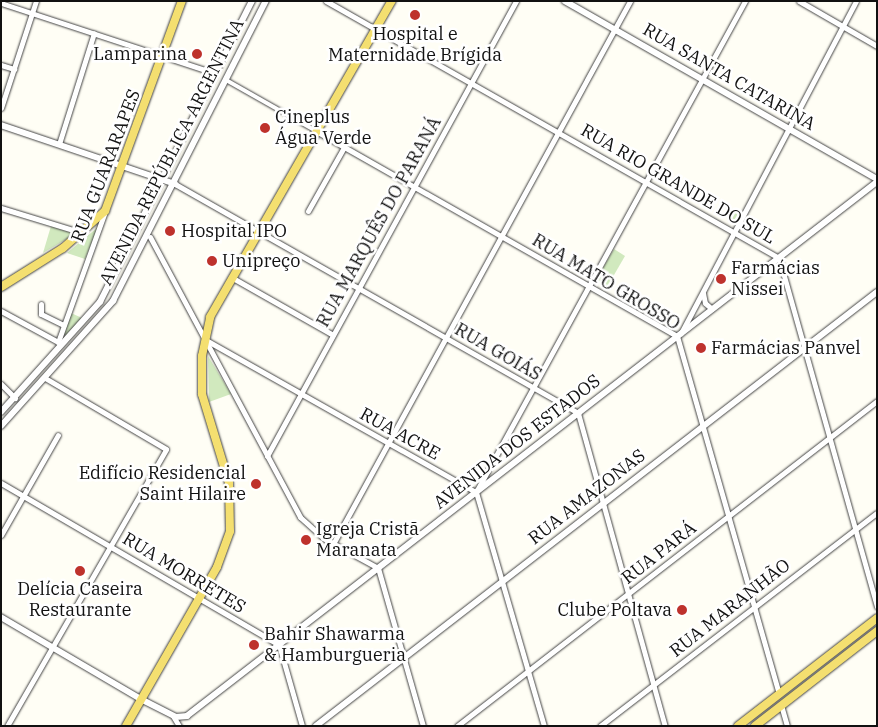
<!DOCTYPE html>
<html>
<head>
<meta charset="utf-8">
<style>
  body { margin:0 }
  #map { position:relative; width:878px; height:727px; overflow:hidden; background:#fffef5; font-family:"IBM Plex Serif",serif }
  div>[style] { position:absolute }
  .green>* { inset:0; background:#d1e9be }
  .round { border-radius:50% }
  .roads { filter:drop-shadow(0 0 1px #444) drop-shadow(0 0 1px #444) }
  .pedestrian>* { height:4px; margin:-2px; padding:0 2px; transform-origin:2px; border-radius:2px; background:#fff }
  .minor>* { height:5px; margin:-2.5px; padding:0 2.5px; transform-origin:2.5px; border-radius:2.5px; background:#fff }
  .tertiary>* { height:5.5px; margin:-2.75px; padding:0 2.75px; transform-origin:2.75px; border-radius:2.75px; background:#fff }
  .primary>* { height:8px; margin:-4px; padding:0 4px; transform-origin:4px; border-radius:4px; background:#f4df70 }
  .dots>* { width:14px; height:14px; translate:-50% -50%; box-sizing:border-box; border:2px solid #fff; border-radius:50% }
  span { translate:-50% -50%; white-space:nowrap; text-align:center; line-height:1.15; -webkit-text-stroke:5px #fff; paint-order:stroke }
  .poi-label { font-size:18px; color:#111 }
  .right { translate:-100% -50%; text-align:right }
  .left { translate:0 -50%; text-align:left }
  .street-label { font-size:18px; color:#111 }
  .frame { position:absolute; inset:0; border:2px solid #111; pointer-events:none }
</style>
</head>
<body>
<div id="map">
  <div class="green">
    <div class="round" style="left:726px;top:208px;width:14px;height:14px"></div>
    <div style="clip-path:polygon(51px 226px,75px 234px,43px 253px)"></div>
    <div style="clip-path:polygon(98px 227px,85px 259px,67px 253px)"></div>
    <div style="clip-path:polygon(614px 249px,625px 256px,607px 287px,596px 280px)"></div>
    <div style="clip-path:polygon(71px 313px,82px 318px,68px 336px,63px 334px)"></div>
    <div style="clip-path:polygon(208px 356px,231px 394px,209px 402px)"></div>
  </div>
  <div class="roads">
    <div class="pedestrian">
      <div style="left:226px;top:80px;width:103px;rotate:29.5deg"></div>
    </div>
    <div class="minor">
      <div style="left:326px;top:1px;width:521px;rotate:29.57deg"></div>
      <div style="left:779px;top:258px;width:362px;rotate:74.3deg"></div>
      <div style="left:799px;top:1px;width:90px;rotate:30deg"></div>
      <div style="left:1px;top:3px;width:224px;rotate:18.2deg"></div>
      <div style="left:1px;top:65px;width:14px;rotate:17deg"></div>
      <div style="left:1px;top:108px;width:113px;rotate:-71.9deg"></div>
      <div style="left:316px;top:131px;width:415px;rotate:29.6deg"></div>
      <div style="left:677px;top:336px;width:372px;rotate:74.1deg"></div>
      <div style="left:59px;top:144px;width:116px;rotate:-72.5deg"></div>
      <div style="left:175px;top:184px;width:464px;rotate:29.6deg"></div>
      <div style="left:578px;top:413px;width:325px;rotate:74.5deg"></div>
      <div style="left:1px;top:208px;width:86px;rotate:17deg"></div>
      <div style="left:308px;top:211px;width:73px;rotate:-60.6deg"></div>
      <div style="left:150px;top:237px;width:318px;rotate:61.8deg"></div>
      <div style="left:300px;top:517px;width:31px;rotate:42deg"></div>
      <div style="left:323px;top:538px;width:63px;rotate:28.6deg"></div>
      <div style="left:378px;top:568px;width:164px;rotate:74.1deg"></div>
      <div style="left:231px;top:277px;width:117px;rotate:29.6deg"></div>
      <div style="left:703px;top:293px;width:10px;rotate:79deg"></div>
      <div style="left:705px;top:303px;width:9px;rotate:41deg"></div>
      <div style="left:41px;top:304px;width:10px;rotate:90deg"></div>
      <div style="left:41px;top:314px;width:25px;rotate:26deg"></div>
      <div style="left:1px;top:311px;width:67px;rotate:28.5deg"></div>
      <div style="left:681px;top:333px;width:375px;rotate:-62.2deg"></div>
      <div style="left:204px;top:339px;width:312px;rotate:29.4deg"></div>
      <div style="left:476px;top:492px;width:244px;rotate:73.8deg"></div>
      <div style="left:58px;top:342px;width:136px;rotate:-70.2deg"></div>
      <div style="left:1px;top:384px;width:20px;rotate:45deg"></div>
      <div style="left:267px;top:456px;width:519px;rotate:-61.31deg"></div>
      <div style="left:1px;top:483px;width:322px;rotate:30.2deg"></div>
      <div style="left:279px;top:645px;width:84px;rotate:74.1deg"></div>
      <div style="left:476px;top:492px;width:560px;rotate:-61.28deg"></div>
      <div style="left:1px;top:535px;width:115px;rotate:-60.3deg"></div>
      <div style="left:333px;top:544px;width:619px;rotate:-61.32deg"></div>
      <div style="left:781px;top:705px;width:22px;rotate:74deg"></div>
      <div style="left:173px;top:716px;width:12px;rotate:59deg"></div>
      <div style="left:7px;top:726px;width:319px;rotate:-60.1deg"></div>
      <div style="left:166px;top:449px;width:140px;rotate:-149.6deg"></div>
      <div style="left:457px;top:726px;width:531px;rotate:-37.73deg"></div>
      <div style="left:600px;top:726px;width:349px;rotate:-37.6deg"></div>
    </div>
    <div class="tertiary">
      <div style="left:565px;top:1px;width:359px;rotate:29.7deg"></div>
      <div style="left:1px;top:125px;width:184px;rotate:18.7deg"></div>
      <div style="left:1px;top:412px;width:148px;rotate:-48deg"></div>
      <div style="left:100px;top:302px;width:337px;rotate:-63.2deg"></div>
      <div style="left:1px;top:426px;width:168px;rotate:-48.1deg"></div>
      <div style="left:113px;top:301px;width:337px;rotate:-63deg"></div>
      <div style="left:1px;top:617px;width:162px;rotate:30.4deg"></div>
      <div style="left:141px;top:699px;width:39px;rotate:27deg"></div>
      <div style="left:176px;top:717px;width:11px;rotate:-5deg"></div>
      <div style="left:187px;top:716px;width:872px;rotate:-37.74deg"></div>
      <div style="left:316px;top:726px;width:709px;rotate:-37.73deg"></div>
    </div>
    <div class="primary">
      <div style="left:1px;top:287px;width:73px;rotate:-32.2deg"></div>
      <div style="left:63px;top:248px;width:56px;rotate:-41.4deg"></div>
      <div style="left:105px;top:211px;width:224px;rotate:-69.9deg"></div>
      <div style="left:126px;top:726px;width:183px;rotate:-60.2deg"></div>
      <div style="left:217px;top:567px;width:38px;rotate:-70deg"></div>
      <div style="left:230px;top:531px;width:48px;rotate:-91.2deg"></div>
      <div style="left:229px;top:483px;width:93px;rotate:-106.9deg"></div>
      <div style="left:202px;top:394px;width:38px;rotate:-90deg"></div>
      <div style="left:202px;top:356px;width:40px;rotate:-78deg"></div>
      <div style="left:210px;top:317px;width:365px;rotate:-60.1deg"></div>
      <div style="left:738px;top:726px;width:176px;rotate:-37.8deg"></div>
      <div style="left:755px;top:726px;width:155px;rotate:-37.9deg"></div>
    </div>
  </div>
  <div class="dots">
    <div style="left:415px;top:15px;background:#be322c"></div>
    <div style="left:197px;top:54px;background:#be322c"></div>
    <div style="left:265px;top:128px;background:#be322c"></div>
    <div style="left:170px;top:231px;background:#be322c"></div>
    <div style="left:212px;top:261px;background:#be322c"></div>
    <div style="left:721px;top:279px;background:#be322c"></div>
    <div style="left:701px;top:348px;background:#be322c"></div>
    <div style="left:256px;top:484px;background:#be322c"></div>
    <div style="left:306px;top:540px;background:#be322c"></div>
    <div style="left:80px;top:571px;background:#be322c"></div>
    <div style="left:682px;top:610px;background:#be322c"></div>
    <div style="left:254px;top:645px;background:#be322c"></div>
  </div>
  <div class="poi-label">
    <span style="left:415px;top:45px">Hospital e<br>Maternidade Brígida</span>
    <span class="right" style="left:187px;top:54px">Lamparina</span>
    <span class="left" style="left:275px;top:128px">Cineplus<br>Água Verde</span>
    <span class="left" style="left:181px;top:231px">Hospital IPO</span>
    <span class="left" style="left:222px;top:261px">Unipreço</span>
    <span class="left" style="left:731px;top:279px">Farmácias<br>Nissei</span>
    <span class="left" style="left:711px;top:348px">Farmácias Panvel</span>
    <span class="right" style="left:246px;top:484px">Edifício Residencial<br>Saint Hilaire</span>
    <span class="left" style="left:316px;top:540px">Igreja Cristã<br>Maranata</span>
    <span style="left:80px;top:600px">Delícia Caseira<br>Restaurante</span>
    <span class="right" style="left:672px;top:610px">Clube Poltava</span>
    <span class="left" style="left:264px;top:645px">Bahir Shawarma<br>&amp; Hamburgueria</span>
  </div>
  <div class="street-label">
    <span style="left:729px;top:77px;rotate:30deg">RUA SANTA CATARINA</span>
    <span style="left:172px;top:152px;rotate:-63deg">AVENIDA REPÚBLICA ARGENTINA</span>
    <span style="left:106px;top:166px;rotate:-69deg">RUA GUARARAPES</span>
    <span style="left:678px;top:184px;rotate:30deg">RUA RIO GRANDE DO SUL</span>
    <span style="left:379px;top:222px;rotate:-61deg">RUA MARQUÊS DO PARANÁ</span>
    <span style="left:606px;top:282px;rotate:31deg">RUA MATO GROSSO</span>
    <span style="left:498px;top:352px;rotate:30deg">RUA GOIÁS</span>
    <span style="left:400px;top:434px;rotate:29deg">RUA ACRE</span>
    <span style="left:517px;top:442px;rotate:-38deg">AVENIDA DOS ESTADOS</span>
    <span style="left:587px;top:497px;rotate:-38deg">RUA AMAZONAS</span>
    <span style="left:659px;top:553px;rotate:-38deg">RUA PARÁ</span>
    <span style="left:184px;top:573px;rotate:31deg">RUA MORRETES</span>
    <span style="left:730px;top:608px;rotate:-38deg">RUA MARANHÃO</span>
  </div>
  <div class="frame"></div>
</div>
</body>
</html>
